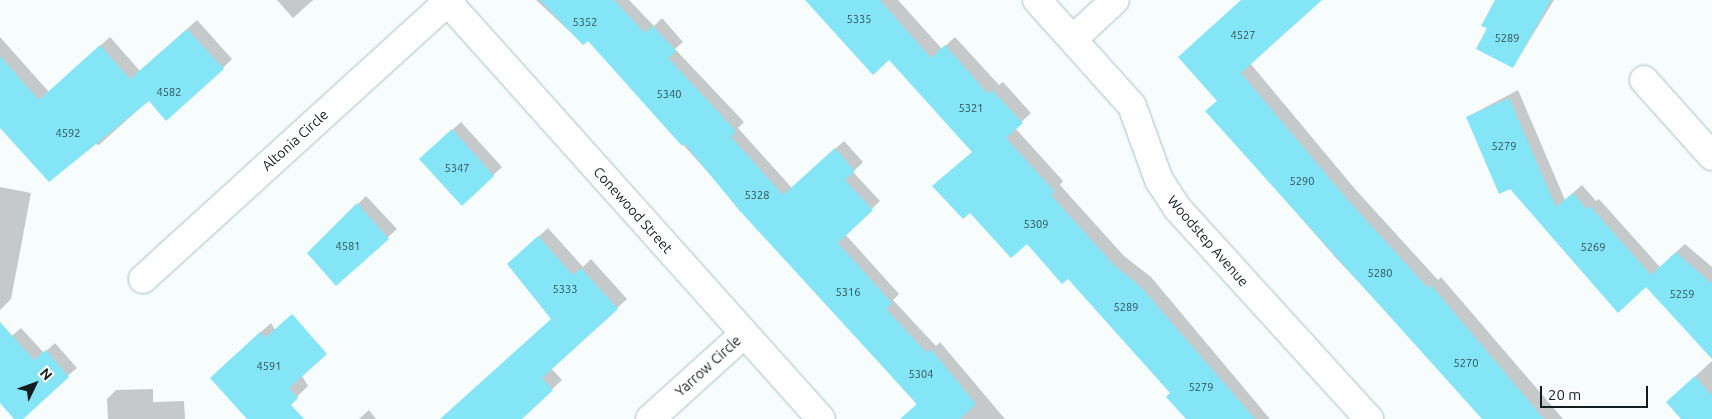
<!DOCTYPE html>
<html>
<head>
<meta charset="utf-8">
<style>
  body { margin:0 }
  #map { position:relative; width:1712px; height:419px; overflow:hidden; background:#f7fcfd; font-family:Ubuntu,sans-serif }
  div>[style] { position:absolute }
  .shadow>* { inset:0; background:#0003 }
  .building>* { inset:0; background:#84e5f7 }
  .roads { filter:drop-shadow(0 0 1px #a4bfc5) drop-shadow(0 0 1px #a4bfc5) }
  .minor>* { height:28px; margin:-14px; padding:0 14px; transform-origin:14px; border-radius:14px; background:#fff }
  span { translate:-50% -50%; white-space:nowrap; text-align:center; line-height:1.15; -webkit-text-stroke:4px #fff; paint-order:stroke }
  .number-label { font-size:11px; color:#2f4f55 }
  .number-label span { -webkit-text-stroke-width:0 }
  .street-label { font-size:14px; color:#131d1f }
  .north { position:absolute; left:10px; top:359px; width:50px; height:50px; -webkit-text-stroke:4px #fff; paint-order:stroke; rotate:48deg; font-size:14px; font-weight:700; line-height:20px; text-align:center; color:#131d1f }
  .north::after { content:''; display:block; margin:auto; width:18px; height:22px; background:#131d1f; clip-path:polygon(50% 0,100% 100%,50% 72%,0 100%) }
  .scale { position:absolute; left:1540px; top:386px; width:108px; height:22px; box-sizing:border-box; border:2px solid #131d1f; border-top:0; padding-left:6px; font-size:15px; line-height:18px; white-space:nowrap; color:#131d1f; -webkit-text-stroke:4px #fff; paint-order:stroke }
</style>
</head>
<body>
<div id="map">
  <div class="shadow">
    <div style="clip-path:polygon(277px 0,313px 0,293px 18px)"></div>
    <div style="clip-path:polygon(536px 0,629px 0,654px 26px,662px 18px,683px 42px,675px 49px,744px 122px,738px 128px,792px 188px,844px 141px,863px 162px,853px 172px,880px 201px,845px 234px,899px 294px,893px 300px,936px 346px,940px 342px,1005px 419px,930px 419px,588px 39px,583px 44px)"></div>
    <div style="clip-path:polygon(806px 0,898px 0,942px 49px,955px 37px,999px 85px,1003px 82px,1031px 113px,1015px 128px,1063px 181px,1060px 185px,1124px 256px,1151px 277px,1270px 419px,1186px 419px,1171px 393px,973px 151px,889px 58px)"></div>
    <div style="clip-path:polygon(1242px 0,1320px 0,1250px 63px,1355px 189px,1438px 280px,1441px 277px,1563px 419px,1486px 419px,1336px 258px,1207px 111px,1218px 100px)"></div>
    <div style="clip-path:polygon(1496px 0,1554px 0,1513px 67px,1489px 28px)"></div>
    <div style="clip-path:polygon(197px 20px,232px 59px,223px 68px,149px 100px,99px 145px,0 118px,0 37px,49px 92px,110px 37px,140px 71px)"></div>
    <div style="clip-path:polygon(1518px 90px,1565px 200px,1582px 185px,1596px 201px,1599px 199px,1660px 267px,1685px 244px,1712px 267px,1712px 357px,1647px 285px,1618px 311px,1467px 117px)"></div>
    <div style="clip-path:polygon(461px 122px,502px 167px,462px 204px,429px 151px)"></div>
    <div style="clip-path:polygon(0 187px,31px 193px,11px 299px,0 310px)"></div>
    <div style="clip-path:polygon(366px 196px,397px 229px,336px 284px,308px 254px)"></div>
    <div style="clip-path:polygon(548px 228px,583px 267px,591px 259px,627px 299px,551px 368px,562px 380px,520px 419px,441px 419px,552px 319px,518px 255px)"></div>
    <div style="clip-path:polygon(271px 323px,308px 386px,274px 419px,251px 419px,222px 367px)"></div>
    <div style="clip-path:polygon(21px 328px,44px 353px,55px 343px,77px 368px,16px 419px,0 401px,0 346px)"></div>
    <div style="clip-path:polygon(1712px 361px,1712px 414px,1706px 419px,1683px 419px,1676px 394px)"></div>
    <div style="clip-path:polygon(153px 389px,153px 402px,184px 401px,185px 419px,108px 419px,107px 399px,116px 390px)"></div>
    <div style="clip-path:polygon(369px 410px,376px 419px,359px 419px)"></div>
  </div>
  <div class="building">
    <div style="clip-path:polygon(540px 0,614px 0,645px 33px,653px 26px,676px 51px,668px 58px,736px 131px,731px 137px,783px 195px,835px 148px,855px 171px,845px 180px,873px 210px,838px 243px,892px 303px,886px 309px,927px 353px,931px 349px,976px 404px,960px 419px,900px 419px,917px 404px,739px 210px,684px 143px,682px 146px,588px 41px,583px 45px)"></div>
    <div style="clip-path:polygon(805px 0,880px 0,931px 58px,945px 45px,988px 94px,992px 90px,1023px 123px,1006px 138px,1055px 192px,1051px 195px,1114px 265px,1141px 287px,1255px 419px,1186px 419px,1166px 397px,1170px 393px,1068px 279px,1062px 284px,1027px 244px,1011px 258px,970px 213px,963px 219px,932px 186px,972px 152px,889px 60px,873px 75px)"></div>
    <div style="clip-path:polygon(1241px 0,1322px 0,1241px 73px,1346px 198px,1428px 288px,1431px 285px,1544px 419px,1482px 419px,1205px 111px,1217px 101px,1178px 57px)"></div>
    <div style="clip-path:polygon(1495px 0,1551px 0,1513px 68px,1476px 49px,1487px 28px,1481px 26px)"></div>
    <div style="clip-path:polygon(187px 29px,224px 69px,166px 121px,149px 101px,49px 182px,0 128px,0 56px,39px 100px,100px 45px,130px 79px)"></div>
    <div style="clip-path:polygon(1509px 98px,1556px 207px,1573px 193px,1587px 209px,1590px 206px,1651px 275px,1676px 252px,1712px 284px,1712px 359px,1646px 287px,1618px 313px,1510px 189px,1499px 194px,1466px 117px)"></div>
    <div style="clip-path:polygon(452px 129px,494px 176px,462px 206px,419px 159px)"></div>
    <div style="clip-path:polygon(357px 203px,389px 239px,336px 286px,307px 253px)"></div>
    <div style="clip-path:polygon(538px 236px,573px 275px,581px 268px,618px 309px,542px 378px,553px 390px,522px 419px,440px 419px,551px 319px,507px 264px)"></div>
    <div style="clip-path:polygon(292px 314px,327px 354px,289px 388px,298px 398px,291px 405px,304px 419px,247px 419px,210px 378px,260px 332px,265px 338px)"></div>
    <div style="clip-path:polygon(0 322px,34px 360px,46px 350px,69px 377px,23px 419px,14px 419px,0 403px)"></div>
    <div style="clip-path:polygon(1695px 376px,1712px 396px,1712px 419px,1681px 419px,1666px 402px)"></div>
  </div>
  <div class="roads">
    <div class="minor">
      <div style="left:446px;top:0;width:562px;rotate:48.17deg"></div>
      <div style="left:1037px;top:0;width:142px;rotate:48.1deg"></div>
      <div style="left:1132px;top:106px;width:79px;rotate:70deg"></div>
      <div style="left:1159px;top:180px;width:35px;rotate:57deg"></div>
      <div style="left:1178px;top:209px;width:284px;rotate:47.7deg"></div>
      <div style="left:1073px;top:39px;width:57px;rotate:-42.9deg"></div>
      <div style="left:1644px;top:80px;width:102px;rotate:48.2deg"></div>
      <div style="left:143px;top:279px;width:411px;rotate:-42.3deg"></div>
      <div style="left:650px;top:419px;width:127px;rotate:-42.1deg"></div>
    </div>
  </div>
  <div class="number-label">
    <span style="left:859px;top:19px">5335</span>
    <span style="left:585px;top:22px">5352</span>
    <span style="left:1243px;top:35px">4527</span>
    <span style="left:1507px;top:38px">5289</span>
    <span style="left:169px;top:92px">4582</span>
    <span style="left:669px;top:94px">5340</span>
    <span style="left:971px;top:108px">5321</span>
    <span style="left:68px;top:133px">4592</span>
    <span style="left:1504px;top:146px">5279</span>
    <span style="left:457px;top:168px">5347</span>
    <span style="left:1302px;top:181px">5290</span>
    <span style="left:757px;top:195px">5328</span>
    <span style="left:1036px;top:224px">5309</span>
    <span style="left:348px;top:246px">4581</span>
    <span style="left:1593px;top:247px">5269</span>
    <span style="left:1380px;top:273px">5280</span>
    <span style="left:565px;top:289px">5333</span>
    <span style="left:848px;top:292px">5316</span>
    <span style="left:1682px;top:294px">5259</span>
    <span style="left:1126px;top:307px">5289</span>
    <span style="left:1466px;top:363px">5270</span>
    <span style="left:269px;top:366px">4591</span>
    <span style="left:921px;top:374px">5304</span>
    <span style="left:1201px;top:387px">5279</span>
  </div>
  <div class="street-label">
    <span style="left:295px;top:140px;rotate:-42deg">Altonia Circle</span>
    <span style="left:633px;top:210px;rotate:48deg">Conewood Street</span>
    <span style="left:1208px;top:241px;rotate:49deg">Woodstep Avenue</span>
    <span style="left:708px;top:366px;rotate:-42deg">Yarrow Circle</span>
  </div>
  <div class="north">N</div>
  <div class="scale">20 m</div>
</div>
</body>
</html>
